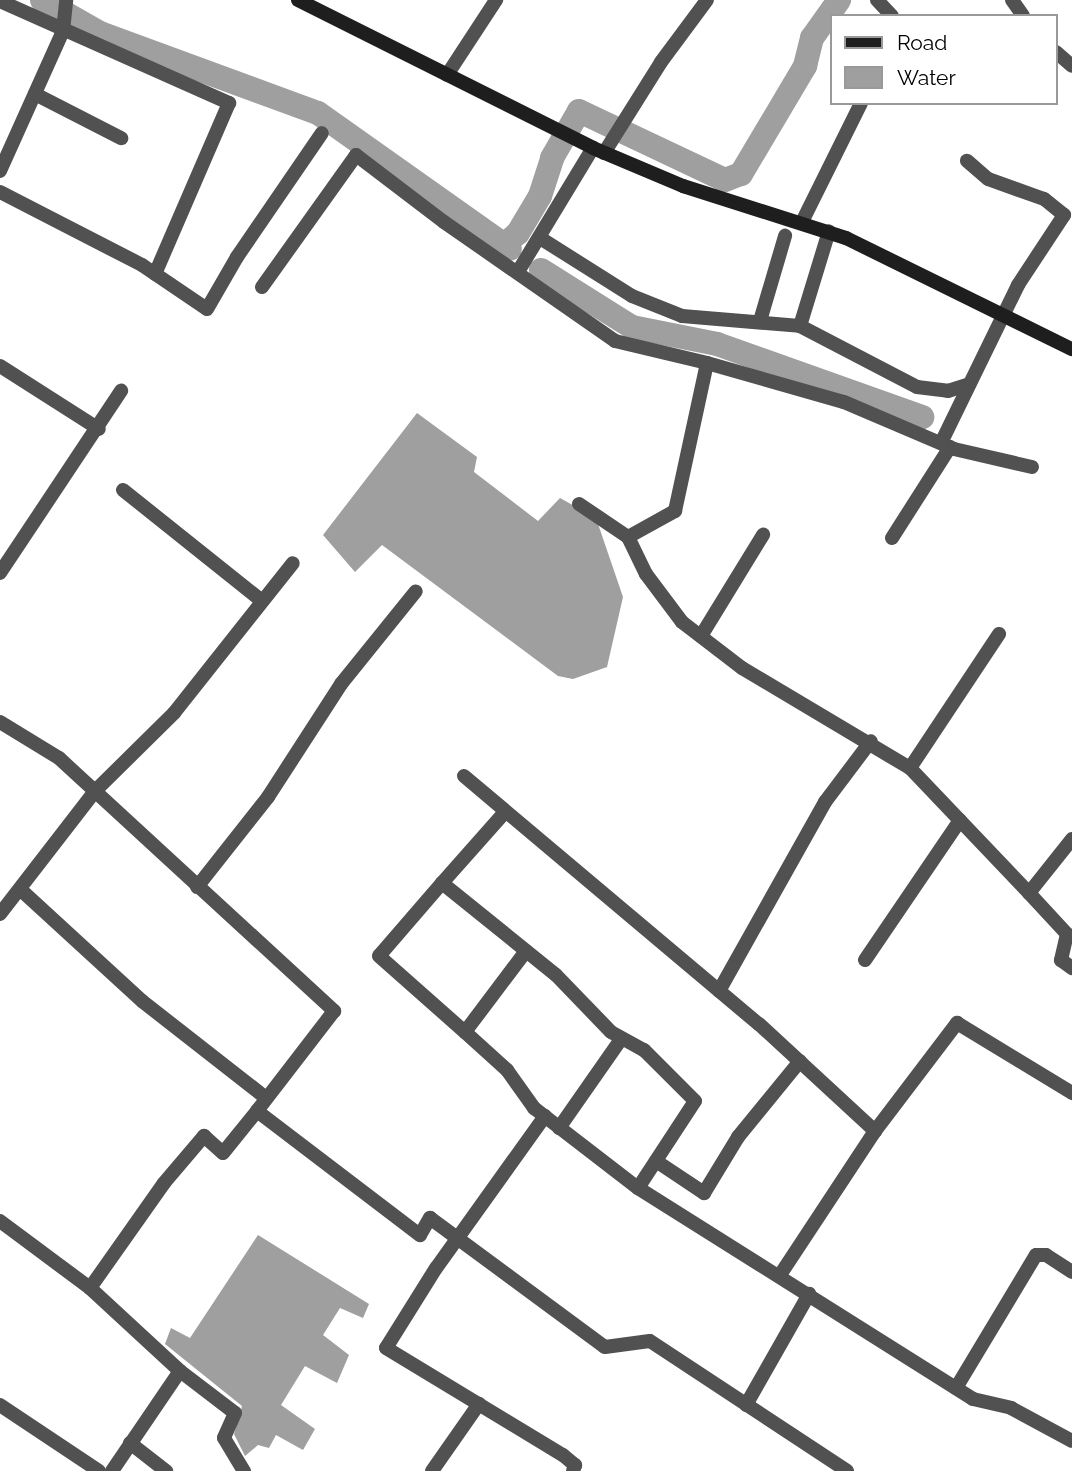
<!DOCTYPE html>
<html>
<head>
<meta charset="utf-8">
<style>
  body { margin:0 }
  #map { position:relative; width:1072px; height:1471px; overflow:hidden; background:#fff; font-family:Raleway,sans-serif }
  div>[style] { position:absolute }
  .water>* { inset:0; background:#9f9f9f }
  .canal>* { height:24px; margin:-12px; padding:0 12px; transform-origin:12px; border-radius:12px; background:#9f9f9f }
  .street>* { height:14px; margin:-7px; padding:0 7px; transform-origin:7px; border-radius:7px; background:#515151 }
  .secondary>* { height:14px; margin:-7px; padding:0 7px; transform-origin:7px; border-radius:7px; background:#1e1e1e }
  span { translate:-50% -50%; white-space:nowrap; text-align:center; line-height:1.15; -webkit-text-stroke:6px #fff; paint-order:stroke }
  .legend { position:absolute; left:830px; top:14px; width:228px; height:91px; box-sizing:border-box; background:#fff; border:2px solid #999; margin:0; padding:9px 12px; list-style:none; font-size:21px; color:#000 }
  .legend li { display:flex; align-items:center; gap:14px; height:35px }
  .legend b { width:35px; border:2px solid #999 }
</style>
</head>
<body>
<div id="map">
  <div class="water">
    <div style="clip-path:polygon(417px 413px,477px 457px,474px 472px,538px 521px,560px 498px,596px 518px,623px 597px,607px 667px,573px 679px,558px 676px,382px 545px,355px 572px,323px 535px)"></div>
    <div style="clip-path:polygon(258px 1235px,369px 1304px,363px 1318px,340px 1308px,323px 1335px,349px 1355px,337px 1383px,305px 1366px,281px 1405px,315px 1429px,303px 1450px,276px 1435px,269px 1448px,258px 1445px,245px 1456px,234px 1434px,242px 1406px,165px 1344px,171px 1328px,190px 1338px)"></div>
  </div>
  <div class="canal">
    <div style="left:42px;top:0;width:67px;rotate:29.6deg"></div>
    <div style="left:100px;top:33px;width:232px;rotate:20.2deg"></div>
    <div style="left:318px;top:113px;width:235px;rotate:35.3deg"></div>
    <div style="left:504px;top:245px;width:18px;rotate:-41deg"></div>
    <div style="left:518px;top:233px;width:43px;rotate:-59.3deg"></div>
    <div style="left:540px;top:196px;width:40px;rotate:-72deg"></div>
    <div style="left:552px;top:158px;width:54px;rotate:-60.1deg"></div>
    <div style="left:579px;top:111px;width:161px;rotate:25.3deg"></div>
    <div style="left:725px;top:180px;width:17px;rotate:-21deg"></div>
    <div style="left:741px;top:174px;width:126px;rotate:-59.3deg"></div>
    <div style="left:805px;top:66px;width:29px;rotate:-76deg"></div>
    <div style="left:812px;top:38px;width:47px;rotate:-54.6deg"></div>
    <div style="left:541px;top:270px;width:107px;rotate:32.1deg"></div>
    <div style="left:632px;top:327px;width:87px;rotate:11.3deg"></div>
    <div style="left:717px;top:344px;width:218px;rotate:19.6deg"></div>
  </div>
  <div class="street">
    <div style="left:877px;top:0;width:22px;rotate:47deg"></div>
    <div style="left:1012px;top:0;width:19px;rotate:55deg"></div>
    <div style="left:0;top:1px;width:251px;rotate:24deg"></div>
    <div style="left:229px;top:103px;width:186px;rotate:113.4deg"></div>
    <div style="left:1056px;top:52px;width:21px;rotate:41deg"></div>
    <div style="left:447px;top:75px;width:90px;rotate:-56.8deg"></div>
    <div style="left:35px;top:94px;width:97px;rotate:27.1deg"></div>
    <div style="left:604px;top:153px;width:107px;rotate:-57.9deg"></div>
    <div style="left:661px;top:62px;width:77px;rotate:-53.4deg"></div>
    <div style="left:0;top:171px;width:154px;rotate:-65.8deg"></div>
    <div style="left:63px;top:31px;width:31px;rotate:-84deg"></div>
    <div style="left:0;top:192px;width:160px;rotate:27.2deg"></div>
    <div style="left:142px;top:265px;width:78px;rotate:34.1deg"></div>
    <div style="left:207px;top:309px;width:60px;rotate:-60deg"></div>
    <div style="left:237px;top:257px;width:150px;rotate:-55.6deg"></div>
    <div style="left:802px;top:222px;width:133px;rotate:-63.6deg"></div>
    <div style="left:540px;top:238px;width:109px;rotate:32.2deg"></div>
    <div style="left:632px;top:296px;width:54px;rotate:21.8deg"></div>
    <div style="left:682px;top:316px;width:118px;rotate:4.8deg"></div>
    <div style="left:800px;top:326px;width:99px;rotate:-73deg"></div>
    <div style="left:519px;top:270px;width:143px;rotate:-58.8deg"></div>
    <div style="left:262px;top:287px;width:162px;rotate:-54.5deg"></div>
    <div style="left:356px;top:155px;width:111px;rotate:37.3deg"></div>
    <div style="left:444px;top:222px;width:208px;rotate:34.8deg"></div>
    <div style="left:615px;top:341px;width:95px;rotate:13.4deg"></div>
    <div style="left:760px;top:321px;width:89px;rotate:-73.6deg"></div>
    <div style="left:800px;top:326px;width:132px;rotate:27.5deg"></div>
    <div style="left:917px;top:387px;width:31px;rotate:7deg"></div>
    <div style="left:948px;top:391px;width:19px;rotate:-18deg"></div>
    <div style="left:0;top:366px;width:117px;rotate:32.5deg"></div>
    <div style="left:941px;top:443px;width:176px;rotate:-64deg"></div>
    <div style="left:1018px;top:285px;width:84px;rotate:-56.7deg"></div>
    <div style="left:1064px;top:215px;width:26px;rotate:-141deg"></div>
    <div style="left:1044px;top:199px;width:59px;rotate:-160.3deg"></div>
    <div style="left:988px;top:179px;width:28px;rotate:-139deg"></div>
    <div style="left:123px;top:490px;width:178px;rotate:38.6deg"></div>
    <div style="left:579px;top:504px;width:59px;rotate:34deg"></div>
    <div style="left:628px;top:537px;width:41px;rotate:64.1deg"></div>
    <div style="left:646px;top:574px;width:60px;rotate:53.1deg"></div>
    <div style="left:682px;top:622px;width:76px;rotate:37.5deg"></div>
    <div style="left:742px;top:668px;width:196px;rotate:30.8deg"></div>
    <div style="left:910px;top:768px;width:173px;rotate:46.4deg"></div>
    <div style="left:1029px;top:893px;width:69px;rotate:-51.5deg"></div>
    <div style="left:628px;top:537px;width:54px;rotate:-29deg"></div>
    <div style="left:675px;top:511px;width:151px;rotate:-77.8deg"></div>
    <div style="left:707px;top:363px;width:142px;rotate:15.9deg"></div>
    <div style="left:844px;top:402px;width:120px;rotate:23.1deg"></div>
    <div style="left:954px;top:449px;width:80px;rotate:13deg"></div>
    <div style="left:892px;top:538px;width:108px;rotate:-57.5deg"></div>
    <div style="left:0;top:573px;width:219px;rotate:-56.4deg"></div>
    <div style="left:701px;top:636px;width:119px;rotate:-58.5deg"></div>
    <div style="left:0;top:722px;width:69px;rotate:31.4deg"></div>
    <div style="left:59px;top:758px;width:374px;rotate:42.6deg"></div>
    <div style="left:334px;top:1011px;width:126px;rotate:127.6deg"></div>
    <div style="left:257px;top:1111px;width:205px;rotate:37.3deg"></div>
    <div style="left:420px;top:1235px;width:20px;rotate:-60deg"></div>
    <div style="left:430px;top:1218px;width:217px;rotate:36.4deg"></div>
    <div style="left:605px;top:1347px;width:45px;rotate:-7.6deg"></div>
    <div style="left:650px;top:1341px;width:236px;rotate:33.4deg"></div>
    <div style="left:910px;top:768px;width:161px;rotate:-56.4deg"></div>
    <div style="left:464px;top:776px;width:385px;rotate:40.1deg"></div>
    <div style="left:759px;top:1024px;width:158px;rotate:42.7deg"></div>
    <div style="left:875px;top:1131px;width:136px;rotate:-52.8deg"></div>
    <div style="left:957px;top:1023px;width:135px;rotate:31.3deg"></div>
    <div style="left:505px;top:812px;width:95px;rotate:131.6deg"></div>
    <div style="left:442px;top:883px;width:146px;rotate:38.9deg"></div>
    <div style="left:556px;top:975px;width:79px;rotate:46deg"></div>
    <div style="left:611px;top:1032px;width:38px;rotate:29deg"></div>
    <div style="left:644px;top:1050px;width:72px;rotate:45deg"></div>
    <div style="left:695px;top:1101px;width:104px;rotate:123.2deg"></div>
    <div style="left:638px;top:1188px;width:396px;rotate:32.2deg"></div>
    <div style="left:973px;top:1399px;width:39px;rotate:13deg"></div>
    <div style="left:1011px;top:1408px;width:69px;rotate:28.4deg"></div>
    <div style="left:442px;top:883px;width:96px;rotate:130.8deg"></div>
    <div style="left:379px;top:956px;width:115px;rotate:41.5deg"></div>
    <div style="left:197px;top:887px;width:115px;rotate:-51.7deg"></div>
    <div style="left:268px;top:797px;width:135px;rotate:-57.1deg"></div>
    <div style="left:341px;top:684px;width:119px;rotate:-51.1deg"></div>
    <div style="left:21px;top:890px;width:164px;rotate:42.5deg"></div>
    <div style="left:142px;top:1001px;width:157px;rotate:38deg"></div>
    <div style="left:1029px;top:893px;width:56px;rotate:47.2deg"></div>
    <div style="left:1067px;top:934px;width:27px;rotate:103deg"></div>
    <div style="left:1061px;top:960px;width:14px;rotate:36deg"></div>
    <div style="left:0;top:914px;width:155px;rotate:-52.3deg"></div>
    <div style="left:95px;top:791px;width:111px;rotate:-44.6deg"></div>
    <div style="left:174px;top:713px;width:191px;rotate:-51.6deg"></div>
    <div style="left:526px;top:951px;width:101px;rotate:127deg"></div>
    <div style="left:465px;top:1032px;width:57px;rotate:42.1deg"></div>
    <div style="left:507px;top:1070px;width:47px;rotate:54.6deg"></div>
    <div style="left:534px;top:1108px;width:131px;rotate:37.6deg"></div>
    <div style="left:865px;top:960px;width:169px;rotate:-55.8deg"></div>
    <div style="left:719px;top:991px;width:217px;rotate:-60.7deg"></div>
    <div style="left:825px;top:802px;width:76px;rotate:-53deg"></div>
    <div style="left:545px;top:1116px;width:187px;rotate:125.6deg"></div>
    <div style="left:436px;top:1268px;width:94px;rotate:122deg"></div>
    <div style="left:386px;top:1348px;width:207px;rotate:31.2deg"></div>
    <div style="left:563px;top:1455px;width:16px;rotate:40deg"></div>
    <div style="left:575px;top:1465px;width:6px;rotate:108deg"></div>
    <div style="left:559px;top:1128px;width:108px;rotate:-55.1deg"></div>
    <div style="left:656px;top:1161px;width:58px;rotate:33.7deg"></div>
    <div style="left:704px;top:1193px;width:66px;rotate:-58.7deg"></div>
    <div style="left:738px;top:1137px;width:98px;rotate:-50.8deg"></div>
    <div style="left:0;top:1221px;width:112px;rotate:36.7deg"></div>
    <div style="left:90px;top:1288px;width:122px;rotate:42.7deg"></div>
    <div style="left:180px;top:1371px;width:69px;rotate:37.4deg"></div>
    <div style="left:235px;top:1413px;width:27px;rotate:114deg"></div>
    <div style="left:224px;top:1438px;width:39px;rotate:59deg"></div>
    <div style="left:780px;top:1275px;width:173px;rotate:-56.6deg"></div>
    <div style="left:90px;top:1288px;width:128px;rotate:-54.8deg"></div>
    <div style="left:164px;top:1183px;width:62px;rotate:-49.6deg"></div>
    <div style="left:204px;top:1136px;width:25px;rotate:42deg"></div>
    <div style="left:223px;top:1153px;width:54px;rotate:-51deg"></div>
    <div style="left:956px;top:1388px;width:155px;rotate:-59deg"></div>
    <div style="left:1036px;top:1255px;width:10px"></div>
    <div style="left:1046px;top:1255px;width:31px;rotate:33deg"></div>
    <div style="left:0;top:1405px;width:119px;rotate:33.7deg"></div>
    <div style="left:746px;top:1405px;width:128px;rotate:-60.4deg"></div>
    <div style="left:130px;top:1443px;width:46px;rotate:37.9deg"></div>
    <div style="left:112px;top:1471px;width:121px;rotate:-55.8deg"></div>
    <div style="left:432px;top:1471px;width:82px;rotate:-55deg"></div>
  </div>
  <div class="secondary">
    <div style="left:298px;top:0;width:330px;rotate:26.6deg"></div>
    <div style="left:593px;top:148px;width:98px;rotate:22.9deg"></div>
    <div style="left:683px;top:186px;width:171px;rotate:17.7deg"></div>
    <div style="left:846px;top:238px;width:252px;rotate:26.2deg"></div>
  </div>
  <ul class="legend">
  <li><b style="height:9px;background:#1e1e1e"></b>Road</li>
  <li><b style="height:19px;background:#9f9f9f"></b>Water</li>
  </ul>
</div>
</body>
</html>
